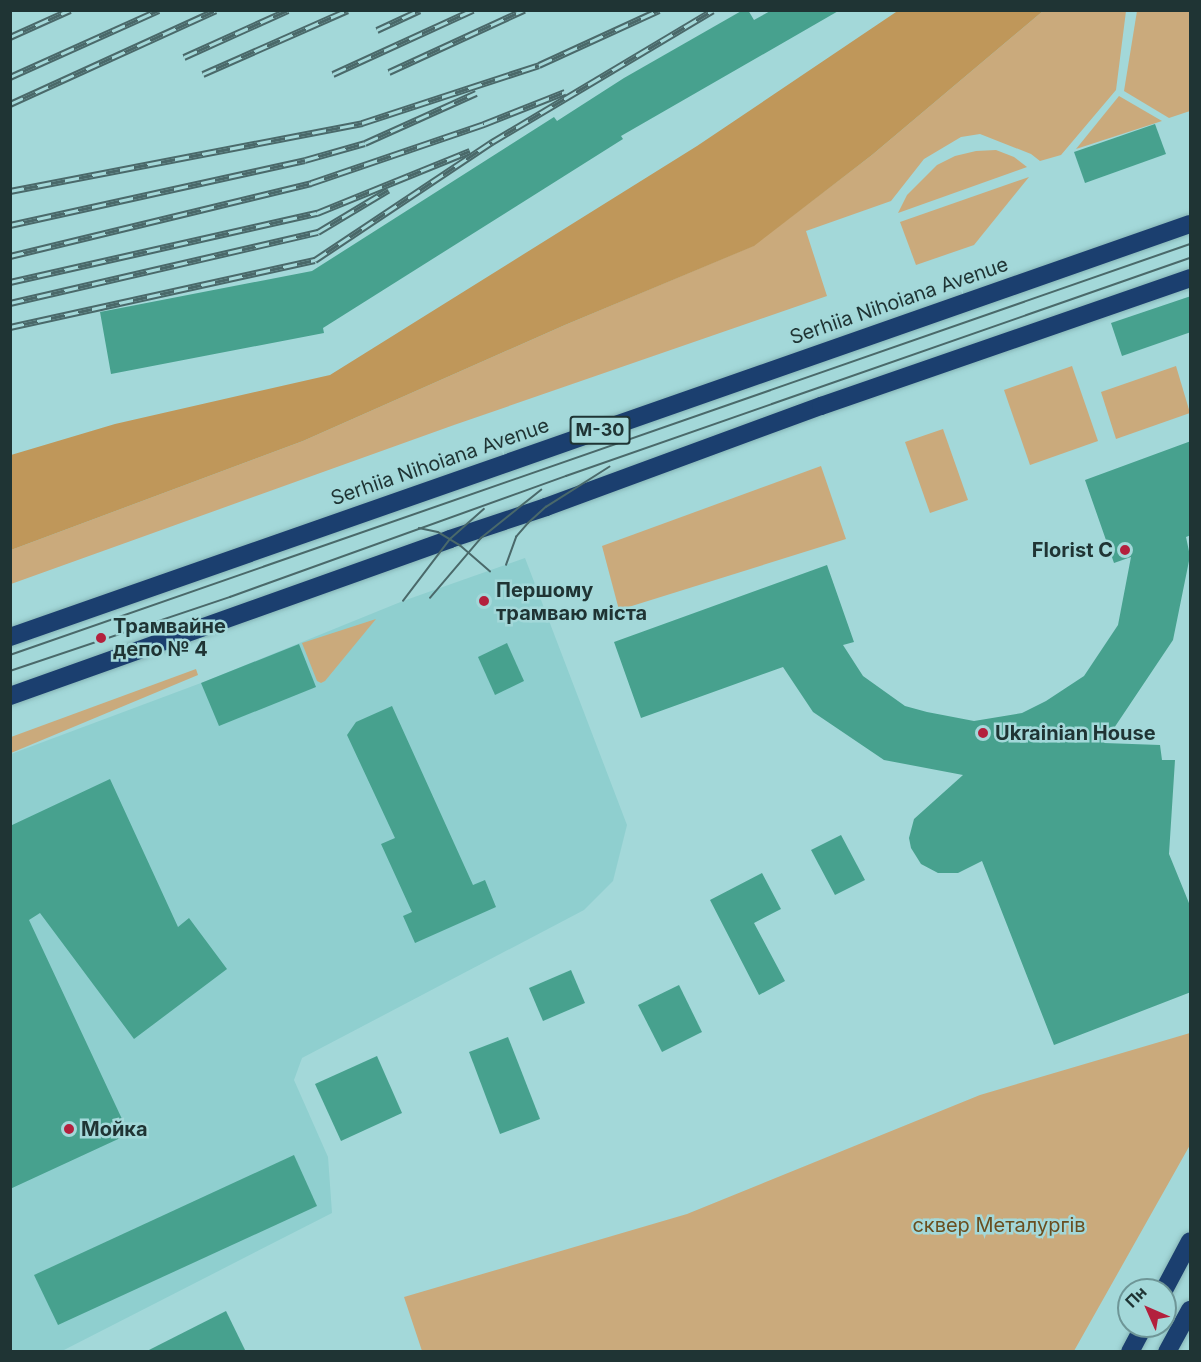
<!DOCTYPE html>
<html>
<head>
<meta charset="utf-8">
<style>
  body { margin:0 }
  #map { position:relative; width:1201px; height:1362px; overflow:hidden; background:#a3d8d9; font-family:Inter,sans-serif }
  div>[style] { position:absolute }
  .built>* { inset:0; background:#8fcfcf }
  .green>* { inset:0; background:#caaa7c }
  .forest>* { inset:0; background:#bf975a }
  .building>* { inset:0; background:#47a18e }
  .roads { filter:drop-shadow(0 0 2px #86b4b5) drop-shadow(0 0 2px #86b4b5) }
  .highway>* { height:18px; margin:-9px; padding:0 9px; transform-origin:9px; border-radius:9px; background:#1b3f6f }
  .tram>* { height:1.5px; margin:-0.75px; padding:0 0.75px; transform-origin:0.75px; border-radius:0.75px; background:#4a696a }
  .rail>* { height:7px; margin-top:-3.5px; transform-origin:0; background:repeating-linear-gradient(90deg,#a3d8d9 0 14px,#4a696a 0 28px); box-sizing:border-box; border-block:2px solid #4a696a }
  .dots>* { width:16px; height:16px; translate:-50% -50%; box-sizing:border-box; border:3px solid #a3d8d9; border-radius:50% }
  span { translate:-50% -50%; white-space:nowrap; text-align:center; line-height:1.15; -webkit-text-stroke:5px #a3d8d9; paint-order:stroke }
  .shield-label span { padding:2px 4px; background:#a3d8d9; border:2px solid; border-radius:4px; -webkit-text-stroke-width:0 }
  .shield-label { font-size:18px; color:#1f3434; font-weight:700 }
  .street-label { font-size:20px; color:#1f3434 }
  .poi-label { font-size:20px; color:#1f3434; font-weight:700 }
  .right { translate:-100% -50%; text-align:right }
  .left { translate:0 -50%; text-align:left }
  .park-label { font-size:20px; color:#6a4e1f }
  .frame { position:absolute; inset:0; border:12px solid #1f3434; pointer-events:none }
  .north { position:absolute; left:1117px; top:1278px; width:60px; height:60px; box-sizing:border-box; background:#a3d8d9; border:2px solid #6e9697; border-radius:50%; rotate:315deg; font-size:16px; font-weight:700; line-height:24px; text-align:center; color:#1f3434 }
  .north::after { content:''; display:block; margin:auto; width:21px; height:27px; background:#b3203d; clip-path:polygon(50% 0,100% 100%,50% 72%,0 100%) }
</style>
</head>
<body>
<div id="map">
  <div class="built">
    <div style="clip-path:polygon(525px 558px,627px 825px,613px 881px,584px 910px,302px 1058px,294px 1080px,328px 1157px,332px 1213px,62px 1351px,11px 1352px,11px 754px,201px 683px,403px 601px)"></div>
  </div>
  <div class="green">
    <div style="clip-path:polygon(1043px 11px,1126px 11px,1116px 90px,1061px 155px,1040px 161px,1031px 154px,980px 134px,961px 137px,924px 159px,891px 201px,806px 231px,827px 296px,454px 425px,11px 584px,11px 550px,303px 441px,565px 325px,753px 246px,872px 155px)"></div>
    <div style="clip-path:polygon(1137px 11px,1190px 11px,1190px 111px,1169px 118px,1124px 91px)"></div>
    <div style="clip-path:polygon(1119px 96px,1162px 121px,1076px 149px)"></div>
    <div style="clip-path:polygon(996px 150px,1014px 157px,1027px 167px,898px 213px,907px 195px,937px 165px,955px 156px,976px 151px)"></div>
    <div style="clip-path:polygon(1029px 177px,974px 245px,916px 265px,900px 222px)"></div>
    <div style="clip-path:polygon(1072px 366px,1098px 441px,1030px 465px,1004px 390px)"></div>
    <div style="clip-path:polygon(1176px 366px,1190px 413px,1116px 439px,1101px 392px)"></div>
    <div style="clip-path:polygon(943px 429px,968px 500px,930px 513px,905px 442px)"></div>
    <div style="clip-path:polygon(821px 466px,846px 539px,619px 610px,602px 546px)"></div>
    <div style="clip-path:polygon(376px 619px,325px 681px,321px 683px,317px 681px,302px 643px)"></div>
    <div style="clip-path:polygon(196px 669px,198px 675px,11px 753px,11px 737px)"></div>
    <div style="clip-path:polygon(1190px 1033px,1190px 1145px,1074px 1351px,422px 1351px,404px 1297px,687px 1214px,980px 1095px)"></div>
  </div>
  <div class="forest">
    <div style="clip-path:polygon(899px 10px,1043px 11px,872px 155px,754px 246px,565px 325px,303px 441px,11px 550px,11px 455px,115px 424px,330px 375px,697px 146px)"></div>
  </div>
  <div class="building">
    <div style="clip-path:polygon(743px 10px,748px 10px,754px 20px,772px 10px,840px 10px,621px 136px,623px 139px,323px 328px,324px 333px,111px 374px,100px 312px,312px 271px,554px 117px,557px 121px,624px 78px)"></div>
    <div style="clip-path:polygon(1155px 124px,1166px 154px,1085px 183px,1074px 152px)"></div>
    <div style="clip-path:polygon(1191px 296px,1191px 332px,1122px 356px,1111px 323px)"></div>
    <div style="clip-path:polygon(1191px 441px,1191px 535px,1186px 537px,1190px 556px,1173px 640px,1104px 743px,1160px 745px,1162px 760px,1175px 760px,1169px 854px,1191px 908px,1191px 992px,1054px 1045px,982px 861px,958px 873px,938px 873px,921px 864px,911px 848px,909px 838px,914px 819px,963px 775px,884px 760px,813px 712px,783px 667px,641px 718px,614px 642px,827px 565px,854px 642px,843px 645px,863px 676px,905px 706px,927px 712px,974px 721px,1022px 713px,1046px 701px,1084px 676px,1118px 625px,1131px 557px,1114px 563px,1085px 480px)"></div>
    <div style="clip-path:polygon(507px 643px,524px 681px,495px 695px,478px 657px)"></div>
    <div style="clip-path:polygon(299px 644px,316px 687px,219px 726px,201px 683px)"></div>
    <div style="clip-path:polygon(392px 706px,473px 885px,485px 880px,496px 907px,415px 943px,403px 916px,412px 912px,381px 844px,395px 838px,347px 735px,356px 722px)"></div>
    <div style="clip-path:polygon(110px 779px,178px 927px,189px 918px,227px 969px,134px 1039px,40px 913px,29px 920px,129px 1134px,10px 1189px,10px 826px)"></div>
    <div style="clip-path:polygon(841px 835px,865px 880px,835px 895px,811px 850px)"></div>
    <div style="clip-path:polygon(762px 873px,781px 909px,754px 923px,785px 981px,759px 995px,710px 900px)"></div>
    <div style="clip-path:polygon(571px 970px,585px 1003px,543px 1021px,529px 988px)"></div>
    <div style="clip-path:polygon(679px 985px,702px 1032px,662px 1052px,638px 1005px)"></div>
    <div style="clip-path:polygon(508px 1037px,540px 1119px,500px 1134px,469px 1052px)"></div>
    <div style="clip-path:polygon(377px 1056px,402px 1113px,341px 1141px,315px 1084px)"></div>
    <div style="clip-path:polygon(294px 1155px,317px 1206px,58px 1325px,34px 1275px)"></div>
    <div style="clip-path:polygon(226px 1311px,246px 1352px,145px 1352px)"></div>
  </div>
  <div class="roads">
    <div class="highway">
      <div style="left:10px;top:637px;width:1250px;rotate:-19.29deg"></div>
      <div style="left:10px;top:696px;width:467px;rotate:-19.6deg"></div>
      <div style="left:450px;top:539px;width:101px;rotate:-18.4deg"></div>
      <div style="left:546px;top:507px;width:293px;rotate:-20.2deg"></div>
      <div style="left:821px;top:406px;width:391px;rotate:-19.1deg"></div>
      <div style="left:1164px;top:1290px;width:55px;rotate:-62deg"></div>
      <div style="left:1130px;top:1352px;width:30px;rotate:-62deg"></div>
      <div style="left:1167px;top:1352px;width:48px;rotate:-61.3deg"></div>
    </div>
  </div>
  <div class="tram">
    <div style="left:419px;top:528px;width:19px;rotate:12deg"></div>
    <div style="left:438px;top:532px;width:26px;rotate:31deg"></div>
    <div style="left:460px;top:545px;width:40px;rotate:41deg"></div>
    <div style="left:506px;top:565px;width:30px;rotate:-70deg"></div>
    <div style="left:516px;top:537px;width:18px;rotate:-49deg"></div>
    <div style="left:528px;top:523px;width:24px;rotate:-42deg"></div>
    <div style="left:546px;top:507px;width:75px;rotate:-32.4deg"></div>
    <div style="left:430px;top:598px;width:79px;rotate:-49.6deg"></div>
    <div style="left:481px;top:538px;width:77px;rotate:-38.7deg"></div>
    <div style="left:403px;top:601px;width:78px;rotate:-52.8deg"></div>
    <div style="left:450px;top:539px;width:45px;rotate:-41.4deg"></div>
    <div style="left:10px;top:655px;width:1250px;rotate:-19.2deg"></div>
    <div style="left:10px;top:671px;width:232px;rotate:-18.6deg"></div>
    <div style="left:230px;top:597px;width:357px;rotate:-19.8deg"></div>
    <div style="left:566px;top:476px;width:661px;rotate:-19.26deg"></div>
  </div>
  <div class="rail">
    <div style="left:377px;top:30px;width:47px;rotate:-24.9deg"></div>
    <div style="left:10px;top:37px;width:66px;rotate:-24.2deg"></div>
    <div style="left:184px;top:57px;width:114px;rotate:-24.3deg"></div>
    <div style="left:389px;top:72px;width:149px;rotate:-24.7deg"></div>
    <div style="left:203px;top:74px;width:158px;rotate:-23.8deg"></div>
    <div style="left:333px;top:74px;width:154px;rotate:-24.6deg"></div>
    <div style="left:10px;top:77px;width:163px;rotate:-24.2deg"></div>
    <div style="left:10px;top:104px;width:226px;rotate:-24.5deg"></div>
    <div style="left:10px;top:191px;width:359px;rotate:-10.9deg"></div>
    <div style="left:362px;top:123px;width:186px;rotate:-18.1deg"></div>
    <div style="left:539px;top:65px;width:132px;rotate:-24.6deg"></div>
    <div style="left:10px;top:225px;width:302px;rotate:-12.4deg"></div>
    <div style="left:305px;top:160px;width:62px;rotate:-15.8deg"></div>
    <div style="left:365px;top:143px;width:122px;rotate:-24.2deg"></div>
    <div style="left:10px;top:256px;width:310px;rotate:-13.6deg"></div>
    <div style="left:311px;top:183px;width:183px;rotate:-18.8deg"></div>
    <div style="left:484px;top:124px;width:87px;rotate:-21.6deg"></div>
    <div style="left:10px;top:282px;width:315px;rotate:-12.7deg"></div>
    <div style="left:317px;top:213px;width:165px;rotate:-22.1deg"></div>
    <div style="left:10px;top:303px;width:316px;rotate:-13deg"></div>
    <div style="left:318px;top:232px;width:82px;rotate:-31deg"></div>
    <div style="left:10px;top:327px;width:312px;rotate:-12.4deg"></div>
    <div style="left:315px;top:260px;width:213px;rotate:-33.7deg"></div>
    <div style="left:492px;top:142px;width:257px;rotate:-30.8deg"></div>
  </div>
  <div class="dots">
    <div style="left:1125px;top:550px;background:#b3203d"></div>
    <div style="left:484px;top:601px;background:#b3203d"></div>
    <div style="left:101px;top:638px;background:#b3203d"></div>
    <div style="left:983px;top:733px;background:#b3203d"></div>
    <div style="left:69px;top:1129px;background:#b3203d"></div>
  </div>
  <div class="shield-label">
    <span style="left:600px;top:430px">М-30</span>
  </div>
  <div class="street-label">
    <span style="left:899px;top:301px;rotate:-19deg">Serhiia Nihoiana Avenue</span>
    <span style="left:440px;top:462px;rotate:-19deg">Serhiia Nihoiana Avenue</span>
  </div>
  <div class="poi-label">
    <span class="right" style="left:1113px;top:550px">Florist C</span>
    <span class="left" style="left:496px;top:602px">Першому<br>трамваю міста</span>
    <span class="left" style="left:113px;top:638px">Трамвайне<br>депо № 4</span>
    <span class="left" style="left:995px;top:733px">Ukrainian House</span>
    <span class="left" style="left:81px;top:1129px">Мойка</span>
  </div>
  <div class="park-label">
    <span style="left:999px;top:1225px">сквер Металургів</span>
  </div>
  <div class="frame"></div>
  <div class="north">Пн</div>
</div>
</body>
</html>
